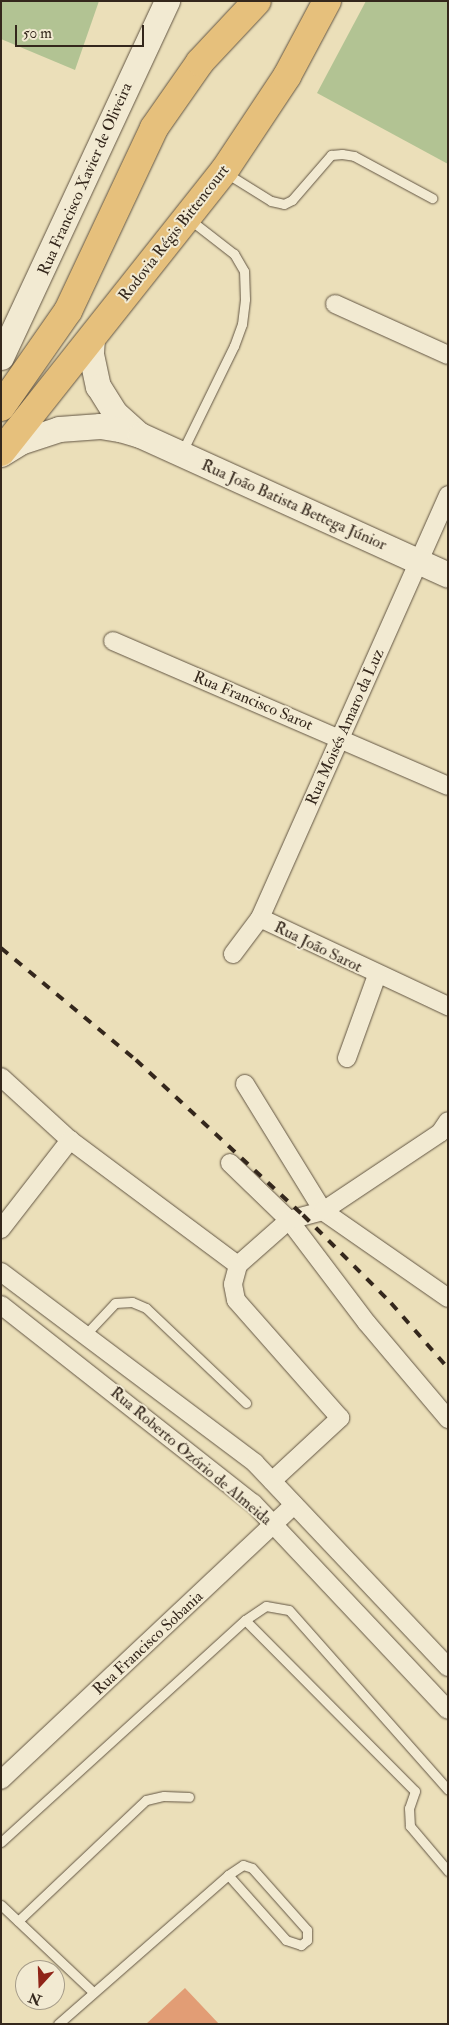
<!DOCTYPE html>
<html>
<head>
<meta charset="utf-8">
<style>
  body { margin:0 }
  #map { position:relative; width:449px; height:2025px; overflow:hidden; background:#ebdfb9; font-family:"IM FELL Double Pica",serif }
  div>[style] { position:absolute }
  .green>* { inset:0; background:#b2c393 }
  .building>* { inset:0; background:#e29d75 }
  .roads { filter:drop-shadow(0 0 1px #625543) drop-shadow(0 0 1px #625543) }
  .lane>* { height:9px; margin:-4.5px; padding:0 4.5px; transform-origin:4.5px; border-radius:4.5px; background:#f2ead2 }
  .street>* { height:18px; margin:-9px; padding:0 9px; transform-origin:9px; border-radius:9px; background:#f2ead2 }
  .secondary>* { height:25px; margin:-12.5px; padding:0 12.5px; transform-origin:12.5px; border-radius:12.5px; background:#f2ead2 }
  .highway>* { height:28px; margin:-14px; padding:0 14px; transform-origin:14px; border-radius:14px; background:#e6c07c }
  .rail>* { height:4px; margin-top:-2px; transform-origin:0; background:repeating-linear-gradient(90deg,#34271c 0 9px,transparent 0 18px) }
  span { translate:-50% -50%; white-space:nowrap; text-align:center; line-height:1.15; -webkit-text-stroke:4px #f2ead2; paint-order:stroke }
  .street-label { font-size:16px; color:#34271c }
  .frame { position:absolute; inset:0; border:2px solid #34271c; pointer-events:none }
  .north { position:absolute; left:15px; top:1960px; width:50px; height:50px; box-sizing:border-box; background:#f2ead2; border:1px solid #a69c89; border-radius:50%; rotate:200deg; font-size:14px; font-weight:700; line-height:20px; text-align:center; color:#34271c }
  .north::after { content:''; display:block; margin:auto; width:18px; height:22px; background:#8f2418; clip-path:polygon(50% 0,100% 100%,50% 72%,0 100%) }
  .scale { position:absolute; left:15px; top:25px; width:129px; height:22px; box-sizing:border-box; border:2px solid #34271c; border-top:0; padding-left:6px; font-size:15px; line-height:18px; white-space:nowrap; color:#34271c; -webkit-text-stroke:4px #f2ead2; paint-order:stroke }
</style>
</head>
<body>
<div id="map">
  <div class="green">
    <div style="clip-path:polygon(1px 1px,99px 1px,75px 70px,1px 39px)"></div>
    <div style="clip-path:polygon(366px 1px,448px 1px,448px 164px,317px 93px)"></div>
  </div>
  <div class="building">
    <div style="clip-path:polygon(185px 1988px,219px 2024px,146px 2024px)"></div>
  </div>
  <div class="roads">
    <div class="lane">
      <div style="left:226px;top:173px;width:53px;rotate:31.9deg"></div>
      <div style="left:271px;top:201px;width:13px;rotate:13deg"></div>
      <div style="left:284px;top:204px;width:9px;rotate:-27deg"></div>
      <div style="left:292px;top:200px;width:60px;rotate:-49.1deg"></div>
      <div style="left:331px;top:155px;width:11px;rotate:-5deg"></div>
      <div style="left:342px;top:154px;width:12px;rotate:9deg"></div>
      <div style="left:354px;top:156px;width:89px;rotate:28.3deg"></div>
      <div style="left:182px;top:452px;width:118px;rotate:-63.9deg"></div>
      <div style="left:234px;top:346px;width:23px;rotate:-70deg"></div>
      <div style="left:242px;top:324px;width:25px;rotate:-83deg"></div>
      <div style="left:245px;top:299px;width:28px;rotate:-92deg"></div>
      <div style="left:244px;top:271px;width:20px;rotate:-120deg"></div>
      <div style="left:234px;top:254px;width:57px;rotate:-142.1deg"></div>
      <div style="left:86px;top:1334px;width:42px;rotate:-46.9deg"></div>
      <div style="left:115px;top:1303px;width:17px;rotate:-3deg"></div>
      <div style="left:132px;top:1302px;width:15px;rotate:23deg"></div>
      <div style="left:146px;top:1308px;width:138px;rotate:43.5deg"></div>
      <div style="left:245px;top:1620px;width:241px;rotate:45.2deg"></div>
      <div style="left:415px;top:1791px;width:18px;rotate:109deg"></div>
      <div style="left:409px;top:1808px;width:18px;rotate:87deg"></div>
      <div style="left:410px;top:1826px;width:59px;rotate:49.8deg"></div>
      <div style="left:1px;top:1842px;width:330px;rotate:-42.3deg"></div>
      <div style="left:245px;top:1620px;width:25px;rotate:-34deg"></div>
      <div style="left:266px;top:1606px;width:23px;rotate:10deg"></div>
      <div style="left:289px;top:1610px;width:240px;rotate:48.5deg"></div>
      <div style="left:1px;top:1905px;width:127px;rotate:43.4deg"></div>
      <div style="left:18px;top:1921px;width:176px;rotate:-43.4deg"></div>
      <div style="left:146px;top:1800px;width:18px;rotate:-13deg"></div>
      <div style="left:164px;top:1796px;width:25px;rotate:2deg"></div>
      <div style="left:58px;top:2024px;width:226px;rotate:-41.2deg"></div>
      <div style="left:228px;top:1875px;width:18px;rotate:-34deg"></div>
      <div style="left:243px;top:1865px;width:9px;rotate:18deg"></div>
      <div style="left:252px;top:1868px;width:83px;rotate:48.4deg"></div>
      <div style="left:307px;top:1930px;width:10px;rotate:90deg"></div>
      <div style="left:307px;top:1940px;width:8px;rotate:140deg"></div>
      <div style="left:301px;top:1945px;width:16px;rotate:-162deg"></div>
      <div style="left:286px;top:1940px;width:87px;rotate:-131.7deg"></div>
    </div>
    <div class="street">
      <div style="left:335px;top:304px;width:124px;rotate:24.3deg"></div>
      <div style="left:113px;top:641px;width:365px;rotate:23.4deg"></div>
      <div style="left:260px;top:918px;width:208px;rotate:25.1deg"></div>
      <div style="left:233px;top:954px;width:45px;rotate:-53.1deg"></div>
      <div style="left:260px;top:918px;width:463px;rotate:-66deg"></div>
      <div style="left:347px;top:1058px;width:88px;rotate:-70.1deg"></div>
      <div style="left:1px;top:1077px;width:93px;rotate:42.4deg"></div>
      <div style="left:70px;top:1140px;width:209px;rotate:36.7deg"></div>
      <div style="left:245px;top:1084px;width:149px;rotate:58.4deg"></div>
      <div style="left:323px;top:1211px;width:152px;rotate:34.8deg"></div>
      <div style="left:230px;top:1163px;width:82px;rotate:44deg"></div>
      <div style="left:289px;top:1220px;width:129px;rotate:52.9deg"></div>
      <div style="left:367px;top:1323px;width:126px;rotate:49.8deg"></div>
      <div style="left:1px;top:1229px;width:113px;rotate:-52.2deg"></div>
      <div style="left:1px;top:1272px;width:318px;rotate:36.9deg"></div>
      <div style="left:255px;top:1463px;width:281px;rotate:46.6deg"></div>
      <div style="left:1px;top:1305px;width:320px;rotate:38.2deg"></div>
      <div style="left:253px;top:1503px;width:284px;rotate:46.7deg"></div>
      <div style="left:272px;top:1481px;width:93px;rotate:-42.8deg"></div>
      <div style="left:340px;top:1418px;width:157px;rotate:-131.4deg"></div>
      <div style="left:236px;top:1300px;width:16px;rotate:-101deg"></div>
      <div style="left:233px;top:1284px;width:20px;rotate:-75deg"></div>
      <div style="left:238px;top:1265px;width:68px;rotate:-41.4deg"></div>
      <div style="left:289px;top:1220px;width:35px;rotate:-15deg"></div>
      <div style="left:323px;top:1211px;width:141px;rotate:-33.7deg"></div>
      <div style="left:440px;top:1133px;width:14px;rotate:-56deg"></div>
      <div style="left:1px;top:1780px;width:402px;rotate:-43.2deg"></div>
    </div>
    <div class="secondary">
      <div style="left:92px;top:338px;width:16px;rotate:94deg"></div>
      <div style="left:91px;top:354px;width:33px;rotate:78deg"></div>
      <div style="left:98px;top:386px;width:32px;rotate:58deg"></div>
      <div style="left:115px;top:413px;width:31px;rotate:42deg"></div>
      <div style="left:1px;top:357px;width:393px;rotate:-65deg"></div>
      <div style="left:1px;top:454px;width:22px;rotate:-32deg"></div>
      <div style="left:20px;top:442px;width:41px;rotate:-18.4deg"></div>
      <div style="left:59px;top:429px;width:41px;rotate:-4.2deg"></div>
      <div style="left:100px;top:426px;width:20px;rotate:9deg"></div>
      <div style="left:120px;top:429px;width:21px;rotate:17deg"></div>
      <div style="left:140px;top:435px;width:338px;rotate:24.4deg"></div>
    </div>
    <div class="highway">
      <div style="left:1px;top:407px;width:117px;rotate:-55.1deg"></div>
      <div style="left:68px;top:311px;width:202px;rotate:-64.8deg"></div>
      <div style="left:154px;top:128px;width:80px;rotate:-55.1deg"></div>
      <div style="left:200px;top:62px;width:83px;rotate:-46.9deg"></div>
      <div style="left:1px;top:452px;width:359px;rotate:-51.6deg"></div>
      <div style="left:224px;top:171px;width:114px;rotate:-56.4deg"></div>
      <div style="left:287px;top:76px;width:85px;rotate:-61.9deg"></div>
    </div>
  </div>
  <div class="rail">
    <div style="left:1px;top:948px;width:175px;rotate:39.7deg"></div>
    <div style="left:136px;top:1060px;width:228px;rotate:42.9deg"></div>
    <div style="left:303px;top:1215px;width:124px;rotate:45deg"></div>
    <div style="left:391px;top:1303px;width:86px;rotate:48.8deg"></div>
  </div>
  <div class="street-label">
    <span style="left:85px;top:179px;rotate:-66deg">Rua Francisco Xavier de Oliveira</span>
    <span style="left:174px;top:233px;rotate:-52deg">Rodovia Régis Bittencourt</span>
    <span style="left:294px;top:505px;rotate:24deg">Rua João Batista Bettega Júnior</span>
    <span style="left:253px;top:701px;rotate:23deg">Rua Francisco Sarot</span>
    <span style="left:345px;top:727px;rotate:-66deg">Rua Moisés Amaro da Luz</span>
    <span style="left:318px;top:947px;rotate:26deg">Rua João Sarot</span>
    <span style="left:191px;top:1456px;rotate:40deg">Rua Roberto Ozório de Almeida</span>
    <span style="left:148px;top:1643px;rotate:-43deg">Rua Francisco Sobania</span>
  </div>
  <div class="frame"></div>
  <div class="north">N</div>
  <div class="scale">50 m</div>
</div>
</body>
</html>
